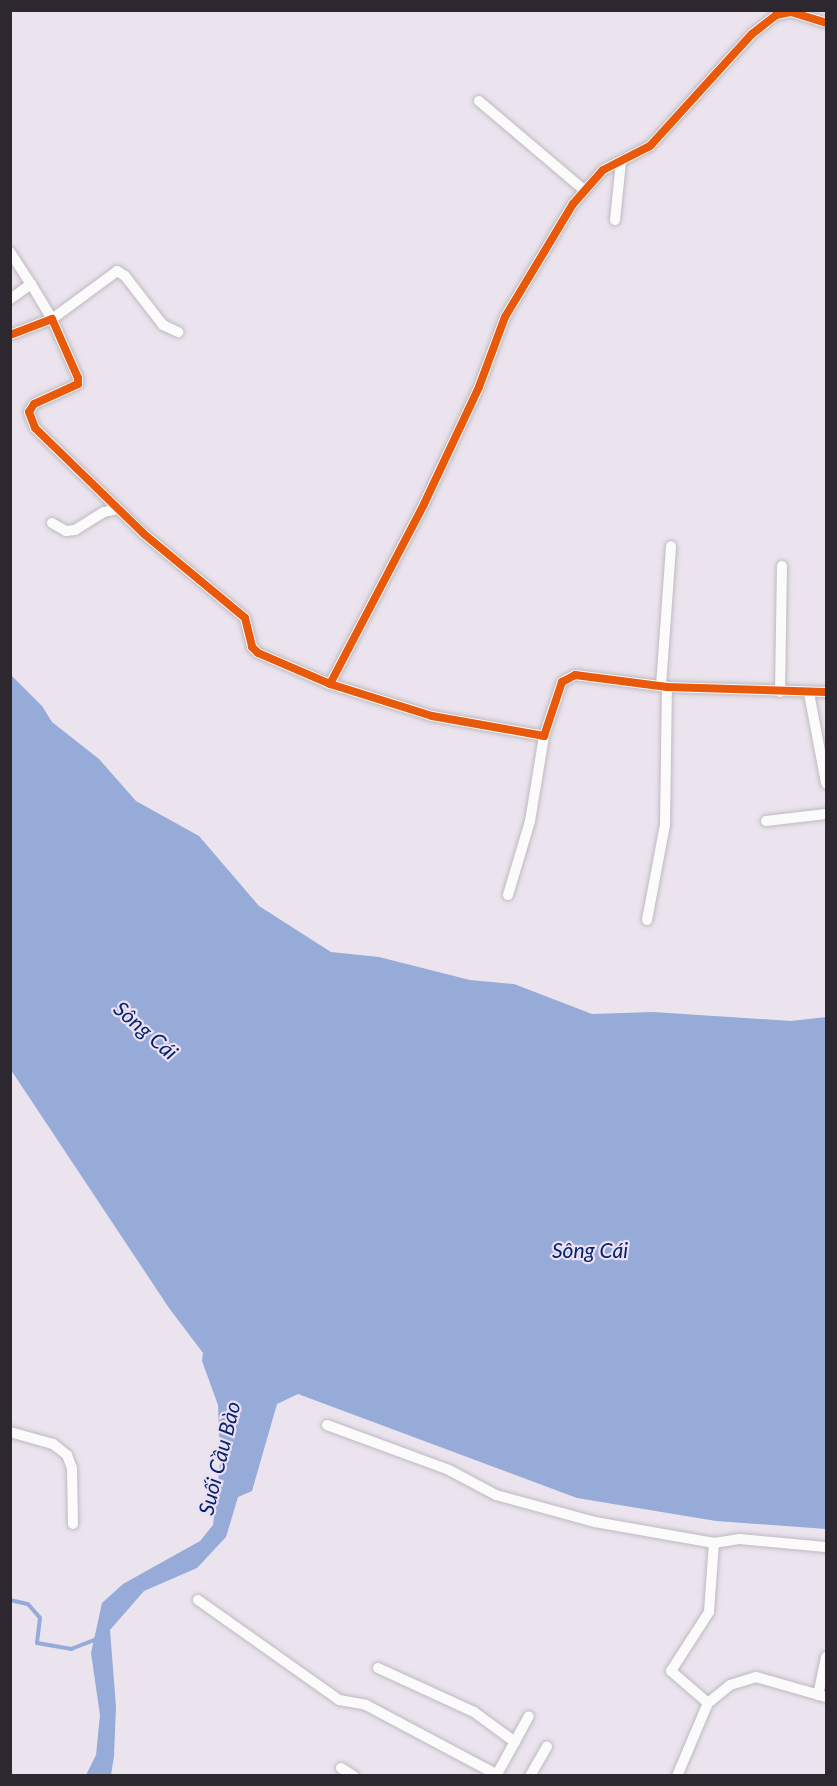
<!DOCTYPE html>
<html>
<head>
<meta charset="utf-8">
<style>
  body { margin:0 }
  #map { position:relative; width:837px; height:1786px; overflow:hidden; background:#ebe4ee; font-family:Lato,sans-serif }
  div>[style] { position:absolute }
  .water>* { inset:0; background:#96abd8 }
  .stream>* { height:4px; margin:-2px; padding:0 2px; transform-origin:2px; border-radius:2px; background:#96abd8 }
  .roads { filter:drop-shadow(0 0 2px #beb9c0) drop-shadow(0 0 2px #beb9c0) }
  .minor>* { height:10px; margin:-5px; padding:0 5px; transform-origin:5px; border-radius:5px; background:#fcfbfc }
  .cycleway>* { height:8px; margin:-4px; padding:0 4px; transform-origin:4px; border-radius:4px; background:#e8590c }
  span { translate:-50% -50%; white-space:nowrap; text-align:center; line-height:1.15; -webkit-text-stroke:4.5px #ecdff3; paint-order:stroke }
  .water-label { font-size:21px; color:#002469; font-style:italic }
  .frame { position:absolute; inset:0; border:12px solid #2d2830; pointer-events:none }
</style>
</head>
<body>
<div id="map">
  <div class="water">
    <div style="clip-path:polygon(11px 675px,42px 706px,52px 722px,99px 759px,136px 801px,199px 836px,259px 906px,331px 952px,379px 957px,470px 980px,514px 984px,592px 1014px,653px 1012px,791px 1021px,826px 1017px,826px 1529px,716px 1521px,577px 1498px,298px 1394px,277px 1404px,252px 1491px,238px 1497px,226px 1537px,197px 1568px,144px 1591px,110px 1630px,116px 1707px,114px 1756px,111px 1775px,86px 1775px,96px 1755px,100px 1715px,91px 1653px,102px 1603px,123px 1584px,200px 1541px,213px 1525px,220px 1463px,218px 1405px,202px 1361px,203px 1353px,169px 1308px,11px 1070px)"></div>
  </div>
  <div class="stream">
    <div style="left:10px;top:1600px;width:18px;rotate:13deg"></div>
    <div style="left:28px;top:1604px;width:18px;rotate:49deg"></div>
    <div style="left:40px;top:1618px;width:25px;rotate:97deg"></div>
    <div style="left:37px;top:1643px;width:35px;rotate:10deg"></div>
    <div style="left:71px;top:1649px;width:26px;rotate:-21deg"></div>
  </div>
  <div class="roads">
    <div class="minor">
      <div style="left:479px;top:101px;width:138px;rotate:40.3deg"></div>
      <div style="left:615px;top:220px;width:58px;rotate:-84.1deg"></div>
      <div style="left:10px;top:252px;width:38px;rotate:57deg"></div>
      <div style="left:31px;top:284px;width:26px;rotate:144deg"></div>
      <div style="left:31px;top:284px;width:41px;rotate:59deg"></div>
      <div style="left:52px;top:319px;width:81px;rotate:-36.4deg"></div>
      <div style="left:117px;top:271px;width:9px;rotate:32deg"></div>
      <div style="left:125px;top:276px;width:62px;rotate:52.2deg"></div>
      <div style="left:163px;top:325px;width:17px;rotate:25deg"></div>
      <div style="left:10px;top:335px;width:45px;rotate:-20.9deg"></div>
      <div style="left:52px;top:319px;width:64px;rotate:66.2deg"></div>
      <div style="left:78px;top:378px;width:6px;rotate:90deg"></div>
      <div style="left:78px;top:384px;width:48px;rotate:155.6deg"></div>
      <div style="left:34px;top:404px;width:9px;rotate:122deg"></div>
      <div style="left:29px;top:412px;width:17px;rotate:69deg"></div>
      <div style="left:35px;top:428px;width:152px;rotate:44.2deg"></div>
      <div style="left:144px;top:534px;width:131px;rotate:39.7deg"></div>
      <div style="left:245px;top:618px;width:30px;rotate:76deg"></div>
      <div style="left:252px;top:647px;width:8px;rotate:45deg"></div>
      <div style="left:258px;top:653px;width:78px;rotate:23.3deg"></div>
      <div style="left:330px;top:684px;width:203px;rotate:-62.4deg"></div>
      <div style="left:424px;top:504px;width:129px;rotate:-64.8deg"></div>
      <div style="left:479px;top:387px;width:75px;rotate:-69.6deg"></div>
      <div style="left:505px;top:317px;width:132px;rotate:-59deg"></div>
      <div style="left:573px;top:204px;width:45px;rotate:-48.6deg"></div>
      <div style="left:603px;top:170px;width:53px;rotate:-27.1deg"></div>
      <div style="left:650px;top:146px;width:151px;rotate:-47.7deg"></div>
      <div style="left:752px;top:34px;width:31px;rotate:-38deg"></div>
      <div style="left:776px;top:15px;width:15px;rotate:-11deg"></div>
      <div style="left:791px;top:12px;width:37px;rotate:17deg"></div>
      <div style="left:52px;top:523px;width:16px;rotate:30deg"></div>
      <div style="left:66px;top:531px;width:9px;rotate:-6deg"></div>
      <div style="left:75px;top:530px;width:34px;rotate:-32deg"></div>
      <div style="left:104px;top:512px;width:13px;rotate:-13deg"></div>
      <div style="left:330px;top:684px;width:107px;rotate:17.4deg"></div>
      <div style="left:432px;top:716px;width:114px;rotate:10.1deg"></div>
      <div style="left:544px;top:736px;width:57px;rotate:-71.6deg"></div>
      <div style="left:562px;top:682px;width:15px;rotate:-28deg"></div>
      <div style="left:575px;top:675px;width:93px;rotate:7.4deg"></div>
      <div style="left:667px;top:687px;width:159px;rotate:1.8deg"></div>
      <div style="left:661px;top:686px;width:140px;rotate:-85.9deg"></div>
      <div style="left:780px;top:692px;width:126px;rotate:-89.1deg"></div>
      <div style="left:809px;top:693px;width:92px;rotate:79.3deg"></div>
      <div style="left:766px;top:821px;width:60px;rotate:-6.7deg"></div>
      <div style="left:508px;top:895px;width:77px;rotate:-73.4deg"></div>
      <div style="left:530px;top:821px;width:86px;rotate:-80.6deg"></div>
      <div style="left:647px;top:920px;width:97px;rotate:-79.3deg"></div>
      <div style="left:665px;top:825px;width:138px;rotate:-89.2deg"></div>
      <div style="left:327px;top:1425px;width:130px;rotate:20.2deg"></div>
      <div style="left:449px;top:1470px;width:53px;rotate:28deg"></div>
      <div style="left:496px;top:1495px;width:103px;rotate:15.3deg"></div>
      <div style="left:595px;top:1522px;width:121px;rotate:10deg"></div>
      <div style="left:714px;top:1543px;width:25px;rotate:-9deg"></div>
      <div style="left:739px;top:1539px;width:87px;rotate:5.3deg"></div>
      <div style="left:10px;top:1432px;width:45px;rotate:15.6deg"></div>
      <div style="left:53px;top:1444px;width:18px;rotate:38deg"></div>
      <div style="left:67px;top:1455px;width:14px;rotate:69deg"></div>
      <div style="left:72px;top:1468px;width:56px;rotate:89deg"></div>
      <div style="left:198px;top:1600px;width:173px;rotate:35.3deg"></div>
      <div style="left:339px;top:1700px;width:27px;rotate:10deg"></div>
      <div style="left:366px;top:1705px;width:147px;rotate:28deg"></div>
      <div style="left:378px;top:1668px;width:106px;rotate:24.6deg"></div>
      <div style="left:474px;top:1712px;width:51px;rotate:36.2deg"></div>
      <div style="left:818px;top:1695px;width:39px;rotate:-78deg"></div>
      <div style="left:708px;top:1703px;width:49px;rotate:-139.1deg"></div>
      <div style="left:671px;top:1671px;width:70px;rotate:-57.2deg"></div>
      <div style="left:709px;top:1612px;width:69px;rotate:-85.9deg"></div>
      <div style="left:341px;top:1768px;width:15px;rotate:32deg"></div>
      <div style="left:496px;top:1776px;width:68px;rotate:-61.2deg"></div>
      <div style="left:530px;top:1776px;width:34px;rotate:-60deg"></div>
      <div style="left:677px;top:1776px;width:79px;rotate:-67deg"></div>
      <div style="left:708px;top:1703px;width:28px;rotate:-39deg"></div>
      <div style="left:730px;top:1685px;width:27px;rotate:-17deg"></div>
      <div style="left:756px;top:1677px;width:73px;rotate:15.9deg"></div>
    </div>
  </div>
  <div class="cycleway">
    <div style="left:10px;top:335px;width:45px;rotate:-20.9deg"></div>
    <div style="left:52px;top:319px;width:64px;rotate:66.2deg"></div>
    <div style="left:78px;top:378px;width:6px;rotate:90deg"></div>
    <div style="left:78px;top:384px;width:48px;rotate:155.6deg"></div>
    <div style="left:34px;top:404px;width:9px;rotate:122deg"></div>
    <div style="left:29px;top:412px;width:17px;rotate:69deg"></div>
    <div style="left:35px;top:428px;width:152px;rotate:44.2deg"></div>
    <div style="left:144px;top:534px;width:131px;rotate:39.7deg"></div>
    <div style="left:245px;top:618px;width:30px;rotate:76deg"></div>
    <div style="left:252px;top:647px;width:8px;rotate:45deg"></div>
    <div style="left:258px;top:653px;width:78px;rotate:23.3deg"></div>
    <div style="left:330px;top:684px;width:203px;rotate:-62.4deg"></div>
    <div style="left:424px;top:504px;width:129px;rotate:-64.8deg"></div>
    <div style="left:479px;top:387px;width:75px;rotate:-69.6deg"></div>
    <div style="left:505px;top:317px;width:132px;rotate:-59deg"></div>
    <div style="left:573px;top:204px;width:45px;rotate:-48.6deg"></div>
    <div style="left:603px;top:170px;width:53px;rotate:-27.1deg"></div>
    <div style="left:650px;top:146px;width:151px;rotate:-47.7deg"></div>
    <div style="left:752px;top:34px;width:31px;rotate:-38deg"></div>
    <div style="left:776px;top:15px;width:15px;rotate:-11deg"></div>
    <div style="left:791px;top:12px;width:37px;rotate:17deg"></div>
    <div style="left:330px;top:684px;width:107px;rotate:17.4deg"></div>
    <div style="left:432px;top:716px;width:114px;rotate:10.1deg"></div>
    <div style="left:544px;top:736px;width:57px;rotate:-71.6deg"></div>
    <div style="left:562px;top:682px;width:15px;rotate:-28deg"></div>
    <div style="left:575px;top:675px;width:93px;rotate:7.4deg"></div>
    <div style="left:667px;top:687px;width:159px;rotate:1.8deg"></div>
  </div>
  <div class="water-label">
    <span style="left:146px;top:1030px;rotate:41deg">Sông Cái</span>
    <span style="left:590px;top:1250px">Sông Cái</span>
    <span style="left:219px;top:1458px;rotate:-76deg">Suối Cầu Bào</span>
  </div>
  <div class="frame"></div>
</div>
</body>
</html>
